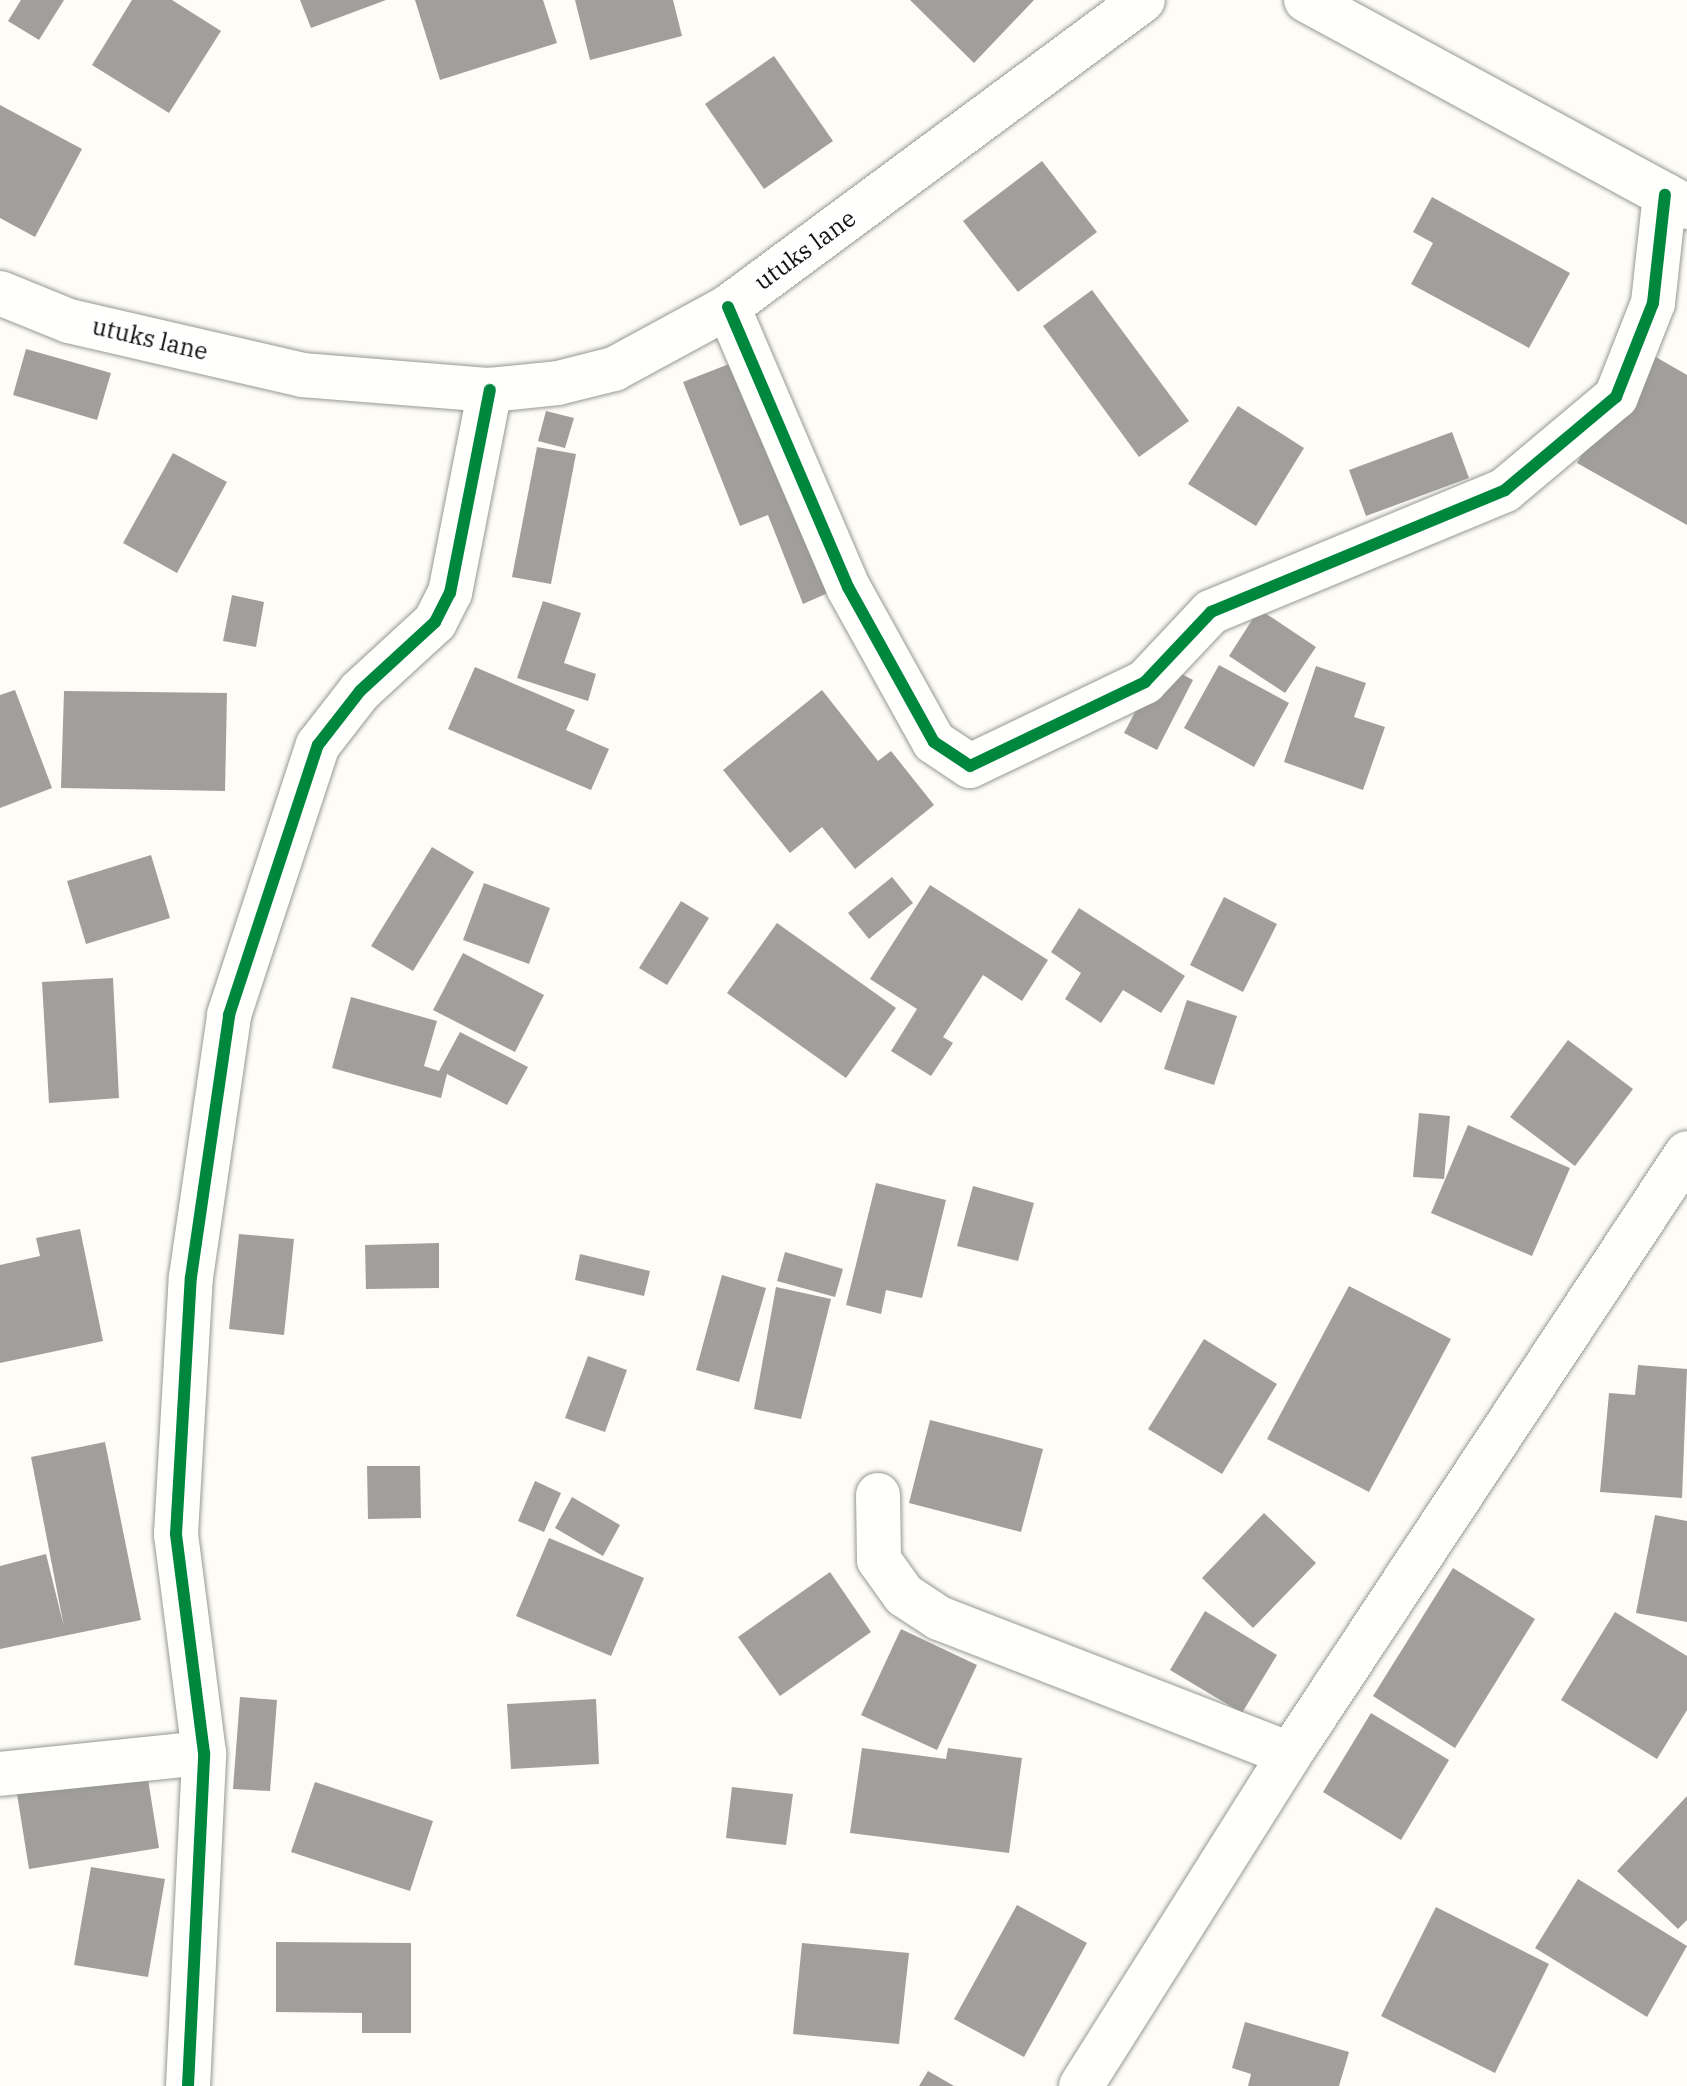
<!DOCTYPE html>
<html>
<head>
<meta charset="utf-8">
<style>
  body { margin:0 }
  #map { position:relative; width:1687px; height:2086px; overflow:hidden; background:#fdfcf7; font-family:"IBM Plex Serif",serif }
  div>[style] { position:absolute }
  .building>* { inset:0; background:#a19f9c }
  .roads { filter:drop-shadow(0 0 2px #979795) drop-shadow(0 0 2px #979795) }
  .street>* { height:44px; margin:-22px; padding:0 22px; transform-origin:22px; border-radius:22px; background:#fffffe }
  .cycleway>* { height:12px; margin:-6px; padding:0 6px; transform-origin:6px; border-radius:6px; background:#00873e }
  span { translate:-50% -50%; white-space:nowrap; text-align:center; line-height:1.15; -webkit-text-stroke:8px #fff; paint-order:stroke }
  .street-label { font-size:24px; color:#111 }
</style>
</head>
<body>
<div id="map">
  <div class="building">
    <div style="clip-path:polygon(21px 0,64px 0,39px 40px,8px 21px)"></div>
    <div style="clip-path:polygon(132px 0,172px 0,221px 31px,169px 113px,92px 65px)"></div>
    <div style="clip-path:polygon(300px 0,386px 0,311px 28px)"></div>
    <div style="clip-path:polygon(415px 0,543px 0,557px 43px,440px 80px)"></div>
    <div style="clip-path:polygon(575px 0,673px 0,682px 36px,590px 60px)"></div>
    <div style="clip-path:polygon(910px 0,1034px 0,974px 63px)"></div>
    <div style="clip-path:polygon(774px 56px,833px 141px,764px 189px,705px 104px)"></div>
    <div style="clip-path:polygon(0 105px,82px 149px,35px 237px,0 218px)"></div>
    <div style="clip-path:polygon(1042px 161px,1097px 232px,1018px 292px,963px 221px)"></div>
    <div style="clip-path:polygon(1432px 197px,1570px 273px,1529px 348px,1411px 284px,1433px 243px,1413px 232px)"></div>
    <div style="clip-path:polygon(1092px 290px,1189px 421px,1139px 457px,1043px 326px)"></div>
    <div style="clip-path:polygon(26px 349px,111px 373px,97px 420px,13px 395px)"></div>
    <div style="clip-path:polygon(1642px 349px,1687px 375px,1687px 525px,1577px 463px)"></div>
    <div style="clip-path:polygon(747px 357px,837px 589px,803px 604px,768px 515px,740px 526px,683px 382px)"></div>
    <div style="clip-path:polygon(1238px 406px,1304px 448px,1256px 526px,1188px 484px)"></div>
    <div style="clip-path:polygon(546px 411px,574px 418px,565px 448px,538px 441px)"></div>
    <div style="clip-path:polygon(1452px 432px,1469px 478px,1366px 516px,1349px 470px)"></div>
    <div style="clip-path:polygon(537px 447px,576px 454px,551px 584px,512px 577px)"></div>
    <div style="clip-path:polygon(173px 453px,227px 482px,177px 573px,123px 543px)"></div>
    <div style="clip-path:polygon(232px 595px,264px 602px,256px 647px,223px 641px)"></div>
    <div style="clip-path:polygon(543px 601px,581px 613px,564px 663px,596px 674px,588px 701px,517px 678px)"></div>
    <div style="clip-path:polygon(1259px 609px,1316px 647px,1285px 693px,1229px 656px)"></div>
    <div style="clip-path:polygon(1161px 663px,1193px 680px,1157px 750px,1124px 733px)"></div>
    <div style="clip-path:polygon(1219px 665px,1289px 703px,1254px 767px,1184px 728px)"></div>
    <div style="clip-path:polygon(1316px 666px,1366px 683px,1354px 717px,1385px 727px,1363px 790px,1284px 762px)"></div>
    <div style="clip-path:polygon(475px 667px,575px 710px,566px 730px,609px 749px,591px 790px,448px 729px)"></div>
    <div style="clip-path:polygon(15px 690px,52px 788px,0 808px,0 695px)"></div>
    <div style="clip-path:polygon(822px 690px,878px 761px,891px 751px,934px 805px,855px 869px,822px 827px,790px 853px,723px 770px)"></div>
    <div style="clip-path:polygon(64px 691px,227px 693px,225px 791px,61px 788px)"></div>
    <div style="clip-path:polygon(432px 847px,474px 872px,413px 971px,371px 946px)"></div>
    <div style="clip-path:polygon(151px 855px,170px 918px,86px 944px,67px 881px)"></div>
    <div style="clip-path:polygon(892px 877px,913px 903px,869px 939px,848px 913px)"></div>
    <div style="clip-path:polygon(484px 883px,550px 908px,529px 964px,463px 940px)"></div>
    <div style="clip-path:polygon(930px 885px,1048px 960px,1022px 1001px,983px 975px,943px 1037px,953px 1043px,931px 1076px,891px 1051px,917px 1009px,870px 979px)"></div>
    <div style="clip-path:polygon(1224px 897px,1277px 924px,1243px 992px,1190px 965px)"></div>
    <div style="clip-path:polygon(681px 901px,709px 918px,667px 985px,639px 968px)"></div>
    <div style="clip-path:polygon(1079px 908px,1185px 976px,1161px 1013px,1123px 990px,1101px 1023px,1065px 999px,1081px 973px,1051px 952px)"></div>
    <div style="clip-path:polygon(777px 923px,896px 1008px,846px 1078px,727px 993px)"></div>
    <div style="clip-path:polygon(463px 953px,544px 995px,515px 1052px,433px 1010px)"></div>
    <div style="clip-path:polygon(113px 978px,119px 1098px,49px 1103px,42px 982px)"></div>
    <div style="clip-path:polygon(351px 997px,437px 1021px,424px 1066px,439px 1071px,460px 1032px,528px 1067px,507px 1105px,447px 1074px,441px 1098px,332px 1068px)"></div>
    <div style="clip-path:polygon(1187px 1000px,1237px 1016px,1214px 1085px,1164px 1069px)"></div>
    <div style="clip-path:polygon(1568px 1040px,1633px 1089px,1575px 1166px,1510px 1117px)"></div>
    <div style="clip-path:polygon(1419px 1113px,1450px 1116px,1444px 1179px,1413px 1177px)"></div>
    <div style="clip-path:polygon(1468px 1125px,1570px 1168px,1532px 1256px,1431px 1213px)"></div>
    <div style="clip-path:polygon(876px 1183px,946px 1200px,922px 1298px,886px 1290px,881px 1314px,846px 1305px)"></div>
    <div style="clip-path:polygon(973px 1186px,1034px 1203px,1018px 1261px,957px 1246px)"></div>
    <div style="clip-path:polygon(80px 1229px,103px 1341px,0 1363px,0 1265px,40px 1256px,36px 1238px)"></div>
    <div style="clip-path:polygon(239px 1234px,294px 1239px,284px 1335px,229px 1329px)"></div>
    <div style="clip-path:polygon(439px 1243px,439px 1288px,366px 1289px,365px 1245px)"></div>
    <div style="clip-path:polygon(785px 1252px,843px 1269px,835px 1297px,777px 1281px)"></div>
    <div style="clip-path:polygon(580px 1254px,650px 1271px,644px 1296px,575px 1280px)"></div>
    <div style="clip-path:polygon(722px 1275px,766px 1288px,739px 1382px,696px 1370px)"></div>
    <div style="clip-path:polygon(1349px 1286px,1451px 1339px,1369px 1492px,1267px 1439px)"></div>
    <div style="clip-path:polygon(776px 1287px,831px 1299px,801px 1419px,754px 1409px)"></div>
    <div style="clip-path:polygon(1204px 1339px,1277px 1384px,1222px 1474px,1148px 1429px)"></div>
    <div style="clip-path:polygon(588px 1356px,627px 1370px,605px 1432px,565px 1418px)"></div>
    <div style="clip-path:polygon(1638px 1365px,1687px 1369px,1682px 1498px,1600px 1492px,1609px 1393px,1635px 1395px)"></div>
    <div style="clip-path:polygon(930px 1420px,1043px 1449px,1021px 1532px,909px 1503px)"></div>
    <div style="clip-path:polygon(105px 1442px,141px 1620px,0 1649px,0 1566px,46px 1554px,64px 1627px,31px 1457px)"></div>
    <div style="clip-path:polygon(367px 1466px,420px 1466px,421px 1518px,368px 1519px)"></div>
    <div style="clip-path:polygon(535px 1481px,561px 1493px,544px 1532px,518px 1521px)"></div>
    <div style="clip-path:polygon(572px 1497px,620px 1525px,603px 1556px,555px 1528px)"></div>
    <div style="clip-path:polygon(1264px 1513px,1316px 1563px,1253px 1628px,1202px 1578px)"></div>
    <div style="clip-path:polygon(1655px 1515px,1687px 1521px,1687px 1622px,1636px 1613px)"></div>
    <div style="clip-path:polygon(549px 1538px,644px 1578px,611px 1656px,516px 1616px)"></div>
    <div style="clip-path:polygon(1453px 1568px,1535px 1619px,1455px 1748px,1373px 1696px)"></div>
    <div style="clip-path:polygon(830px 1572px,871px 1632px,780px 1696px,738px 1637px)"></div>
    <div style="clip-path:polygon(1205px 1611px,1277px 1655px,1242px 1713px,1170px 1670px)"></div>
    <div style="clip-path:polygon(1615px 1612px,1687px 1656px,1687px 1710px,1657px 1759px,1561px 1700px)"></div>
    <div style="clip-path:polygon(901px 1629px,977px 1665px,937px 1750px,861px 1715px)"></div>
    <div style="clip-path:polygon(240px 1697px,277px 1700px,270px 1791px,233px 1789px)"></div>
    <div style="clip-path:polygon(596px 1699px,599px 1764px,511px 1769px,507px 1704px)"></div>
    <div style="clip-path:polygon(1371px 1713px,1449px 1760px,1401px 1840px,1323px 1792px)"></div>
    <div style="clip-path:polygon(862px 1748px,946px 1759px,948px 1748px,1022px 1758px,1009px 1853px,850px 1833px)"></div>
    <div style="clip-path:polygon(147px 1773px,159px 1848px,29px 1869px,17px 1794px)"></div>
    <div style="clip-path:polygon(315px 1782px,433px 1821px,410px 1891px,291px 1852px)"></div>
    <div style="clip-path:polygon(732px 1787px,793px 1794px,786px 1845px,726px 1838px)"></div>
    <div style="clip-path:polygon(1687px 1796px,1687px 1920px,1678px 1929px,1617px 1871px)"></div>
    <div style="clip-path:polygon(91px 1867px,165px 1879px,148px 1977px,74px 1965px)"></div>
    <div style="clip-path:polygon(1578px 1879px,1687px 1946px,1647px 2017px,1535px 1948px)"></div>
    <div style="clip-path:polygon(1017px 1905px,1087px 1943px,1024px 2057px,954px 2019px)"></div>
    <div style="clip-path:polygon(1436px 1907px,1549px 1964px,1495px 2073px,1381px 2016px)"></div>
    <div style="clip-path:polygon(276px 1942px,411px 1943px,411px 2033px,362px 2033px,362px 2013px,276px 2012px)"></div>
    <div style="clip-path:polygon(802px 1943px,909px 1953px,899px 2044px,793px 2034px)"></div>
    <div style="clip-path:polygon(1245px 2022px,1349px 2052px,1339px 2086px,1248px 2086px,1251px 2074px,1232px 2068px)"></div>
    <div style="clip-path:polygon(928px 2071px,954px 2086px,919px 2086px)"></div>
  </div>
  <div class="roads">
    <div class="street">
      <div style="left:1306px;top:0;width:434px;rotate:28.5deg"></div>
      <div style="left:0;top:293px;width:74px;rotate:22.1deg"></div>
      <div style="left:69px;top:321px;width:239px;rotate:13deg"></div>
      <div style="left:302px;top:375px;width:189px;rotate:4.6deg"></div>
      <div style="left:490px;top:390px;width:68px;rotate:-5.9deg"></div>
      <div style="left:558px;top:383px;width:58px;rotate:-14deg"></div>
      <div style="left:614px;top:369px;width:130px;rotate:-28.5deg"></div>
      <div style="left:728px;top:307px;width:516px;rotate:-36.49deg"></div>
      <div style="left:728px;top:307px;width:305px;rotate:66.8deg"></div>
      <div style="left:848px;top:587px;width:177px;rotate:61deg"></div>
      <div style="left:934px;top:742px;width:43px;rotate:33.7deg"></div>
      <div style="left:970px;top:766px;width:194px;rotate:-25.6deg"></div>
      <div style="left:1145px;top:682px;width:96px;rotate:-46.7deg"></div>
      <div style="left:1211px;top:612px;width:318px;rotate:-22.5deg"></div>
      <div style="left:1505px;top:490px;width:145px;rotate:-40deg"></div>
      <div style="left:1616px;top:397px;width:101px;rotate:-68.5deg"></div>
      <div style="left:1653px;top:303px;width:109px;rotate:-83.7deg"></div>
      <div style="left:878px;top:1495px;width:65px;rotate:89.1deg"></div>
      <div style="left:879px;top:1560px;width:43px;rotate:54.5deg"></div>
      <div style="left:904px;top:1595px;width:42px;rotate:33.3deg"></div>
      <div style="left:939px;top:1618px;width:376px;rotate:21.2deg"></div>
      <div style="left:0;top:1774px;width:205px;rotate:-5.9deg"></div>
      <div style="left:188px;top:2086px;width:333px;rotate:-87.2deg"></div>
      <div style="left:204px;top:1753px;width:221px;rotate:-97.3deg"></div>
      <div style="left:176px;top:1534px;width:257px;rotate:-86.7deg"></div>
      <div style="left:191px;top:1277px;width:265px;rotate:-81.7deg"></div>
      <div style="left:229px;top:1015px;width:284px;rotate:-71.8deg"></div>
      <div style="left:318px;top:745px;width:68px;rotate:-52.1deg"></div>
      <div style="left:360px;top:691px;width:102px;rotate:-42.6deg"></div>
      <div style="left:435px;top:622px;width:33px;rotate:-63deg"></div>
      <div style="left:450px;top:593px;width:207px;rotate:-78.9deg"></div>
      <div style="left:1081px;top:2086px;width:392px;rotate:-57.8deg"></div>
      <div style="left:1290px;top:1754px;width:720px;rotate:-56.55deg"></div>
    </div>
  </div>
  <div class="cycleway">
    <div style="left:728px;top:307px;width:305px;rotate:66.8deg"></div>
    <div style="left:848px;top:587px;width:177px;rotate:61deg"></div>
    <div style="left:934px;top:742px;width:43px;rotate:33.7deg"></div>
    <div style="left:970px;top:766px;width:194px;rotate:-25.6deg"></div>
    <div style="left:1145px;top:682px;width:96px;rotate:-46.7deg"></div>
    <div style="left:1211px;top:612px;width:318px;rotate:-22.5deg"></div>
    <div style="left:1505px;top:490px;width:145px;rotate:-40deg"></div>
    <div style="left:1616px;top:397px;width:101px;rotate:-68.5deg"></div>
    <div style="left:1653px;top:303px;width:109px;rotate:-83.7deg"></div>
    <div style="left:188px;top:2086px;width:333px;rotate:-87.2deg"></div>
    <div style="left:204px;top:1753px;width:221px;rotate:-97.3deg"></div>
    <div style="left:176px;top:1534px;width:257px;rotate:-86.7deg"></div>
    <div style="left:191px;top:1277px;width:265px;rotate:-81.7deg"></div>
    <div style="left:229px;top:1015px;width:284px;rotate:-71.8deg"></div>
    <div style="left:318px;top:745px;width:68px;rotate:-52.1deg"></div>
    <div style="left:360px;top:691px;width:102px;rotate:-42.6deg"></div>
    <div style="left:435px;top:622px;width:33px;rotate:-63deg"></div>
    <div style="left:450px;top:593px;width:207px;rotate:-78.9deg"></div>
  </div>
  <div class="street-label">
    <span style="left:805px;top:250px;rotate:-36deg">utuks lane</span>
    <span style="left:150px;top:339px;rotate:13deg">utuks lane</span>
  </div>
</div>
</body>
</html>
